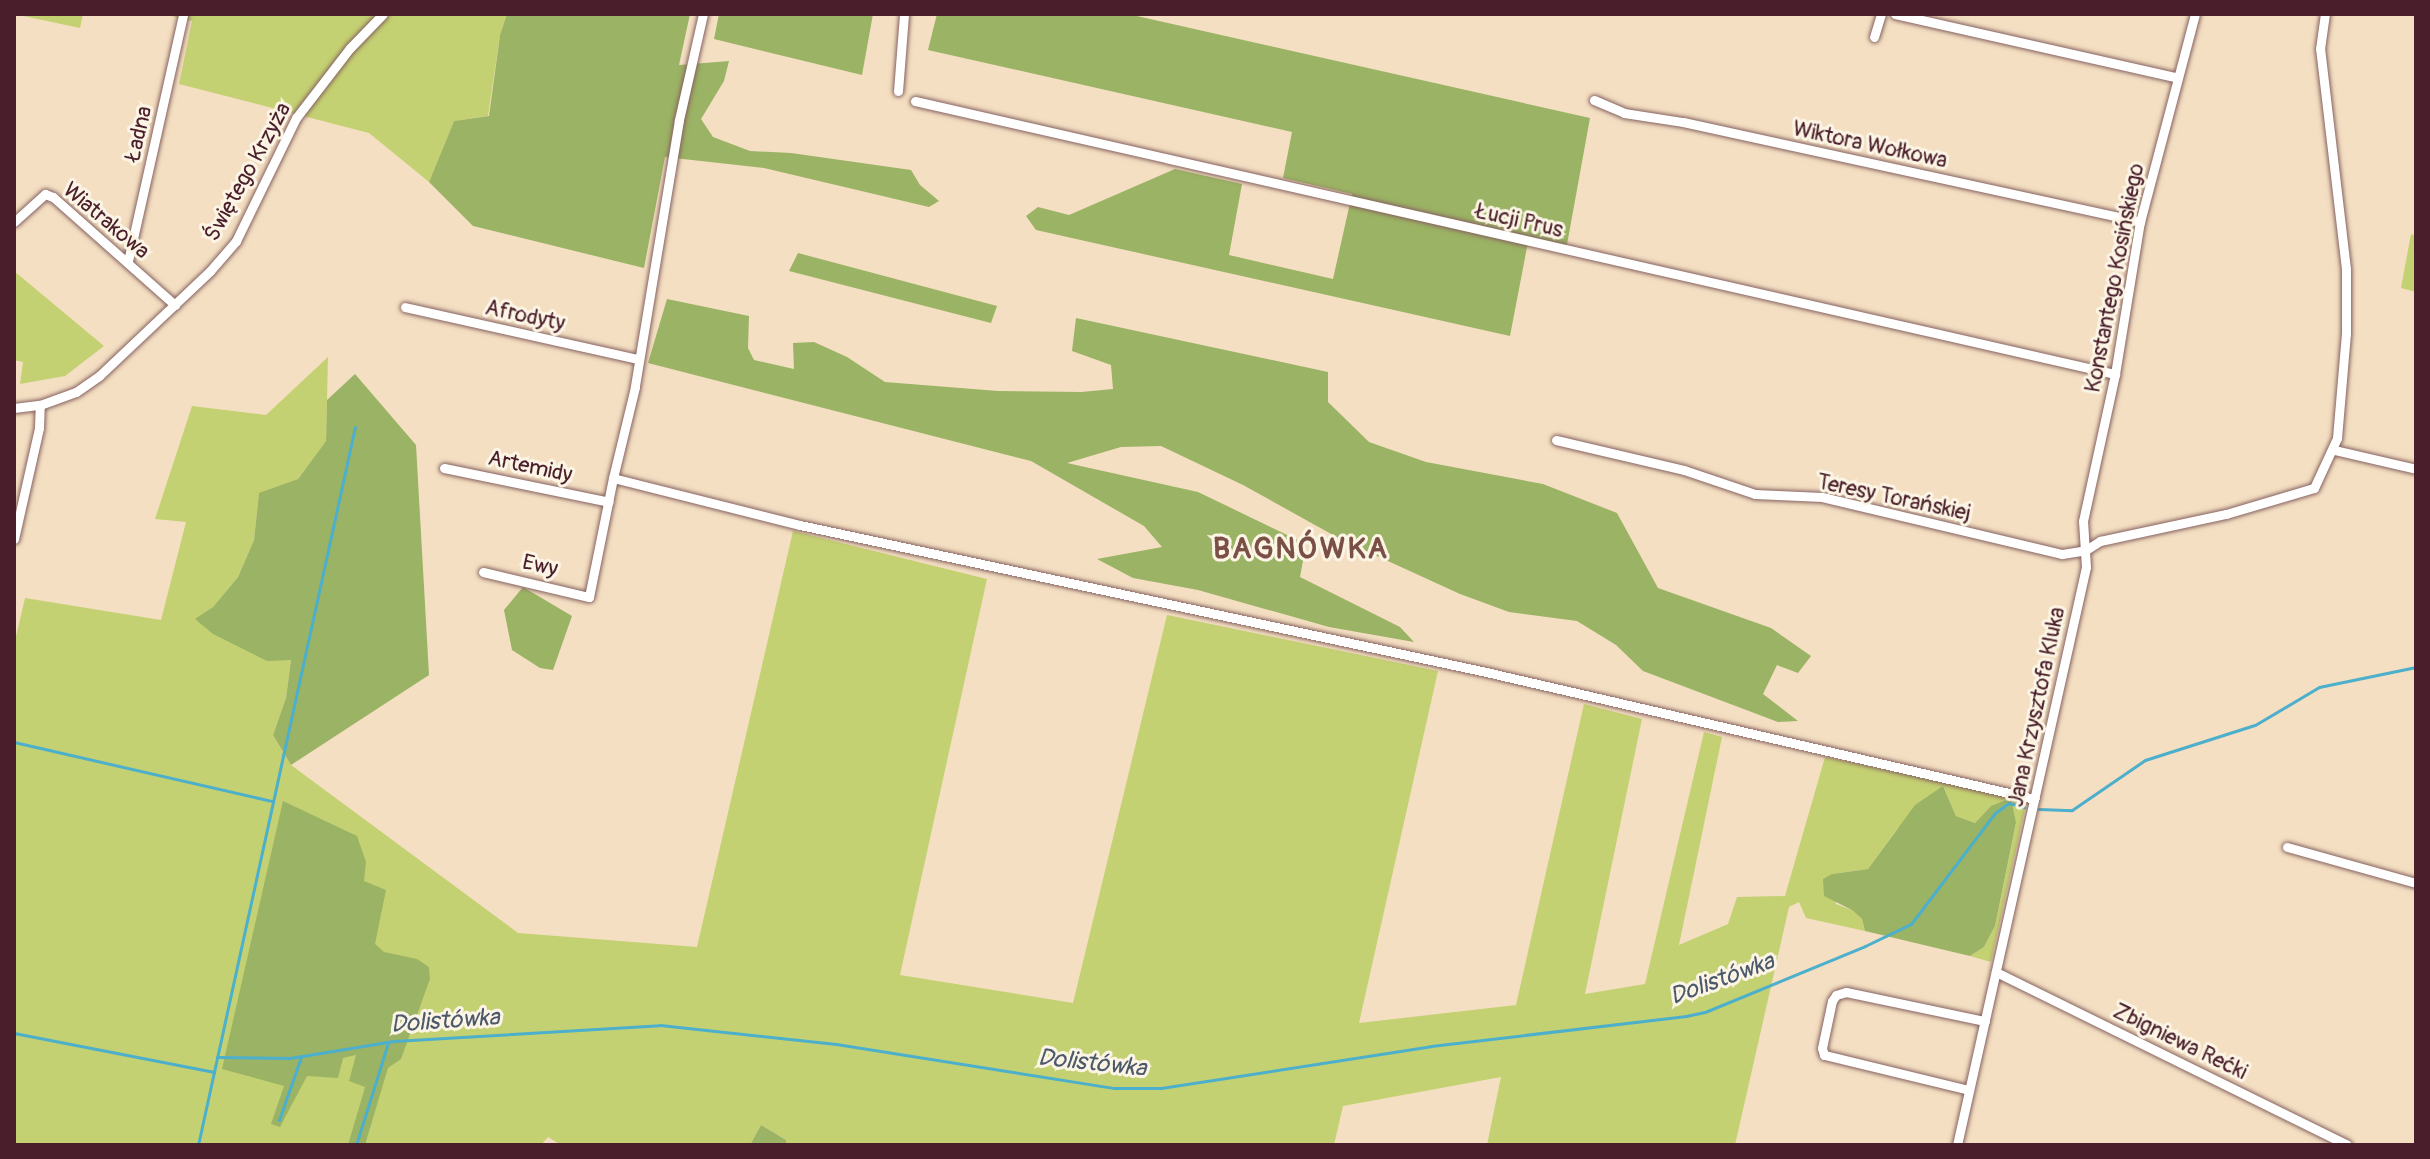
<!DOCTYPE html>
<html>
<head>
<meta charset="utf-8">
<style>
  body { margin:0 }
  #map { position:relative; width:2430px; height:1159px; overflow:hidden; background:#f4dfc2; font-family:Pangolin,sans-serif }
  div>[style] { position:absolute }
  .green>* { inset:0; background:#c4d172 }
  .forest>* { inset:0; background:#9bb364 }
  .stream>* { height:3px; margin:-1.5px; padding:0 1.5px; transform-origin:1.5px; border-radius:1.5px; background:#4cafcb }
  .roads { filter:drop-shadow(0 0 2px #866260) drop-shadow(0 0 2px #866260) }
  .minor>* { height:9px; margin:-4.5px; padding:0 4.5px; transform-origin:4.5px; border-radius:4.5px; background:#fff }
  span { translate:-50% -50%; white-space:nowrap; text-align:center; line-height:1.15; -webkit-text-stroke:6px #fcf5e5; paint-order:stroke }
  .street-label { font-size:22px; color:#4a1f2b }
  .water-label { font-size:24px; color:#4b596b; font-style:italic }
  .district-label { font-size:30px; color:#7a5046; font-weight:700; letter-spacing:2px }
  .frame { position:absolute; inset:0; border:16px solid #4a1f2b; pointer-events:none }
</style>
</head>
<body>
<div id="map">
  <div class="green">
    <div style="clip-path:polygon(14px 14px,83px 14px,80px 28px)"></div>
    <div style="clip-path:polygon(164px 14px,507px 14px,500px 35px,488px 116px,454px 121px,429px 182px,369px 133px,179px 84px,192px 21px)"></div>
    <div style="clip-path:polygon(2411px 234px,2416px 236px,2416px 292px,2401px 288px)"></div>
    <div style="clip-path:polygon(14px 271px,104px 346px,65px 376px,20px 384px,23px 362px,14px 360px)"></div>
    <div style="clip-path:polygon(328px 357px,326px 441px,298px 479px,259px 494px,254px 540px,238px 577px,213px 607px,196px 620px,291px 660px,286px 698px,273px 735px,291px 765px,518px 933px,697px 947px,793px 531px,987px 579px,900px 975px,1073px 1003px,1167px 615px,1438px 671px,1359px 1023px,1516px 1005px,1584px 704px,1642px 719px,1585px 994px,1645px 984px,1704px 732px,1722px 737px,1679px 945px,1728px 924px,1737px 897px,1785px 896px,1825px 757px,2027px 800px,1991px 962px,1970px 956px,1984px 947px,1995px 926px,2016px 824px,1991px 806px,1975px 823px,1956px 816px,1943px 786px,1897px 829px,1868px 869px,1832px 874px,1836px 904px,1852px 910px,1862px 919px,1865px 931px,1806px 918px,1799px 902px,1789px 907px,1735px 1145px,1487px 1145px,1501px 1077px,1343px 1106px,1334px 1145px,786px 1145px,786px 1140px,761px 1125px,750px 1145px,561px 1145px,548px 1137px,541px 1145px,14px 1145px,14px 645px,25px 598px,161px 620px,186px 522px,155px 519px,192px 406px,266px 415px)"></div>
  </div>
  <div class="forest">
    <div style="clip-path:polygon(507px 14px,690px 14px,679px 65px,729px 61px,724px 81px,701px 119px,713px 137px,750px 151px,791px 153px,911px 170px,920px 185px,939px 201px,929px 207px,764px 168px,665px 157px,644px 268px,473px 226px,429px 182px,454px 121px,489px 116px,500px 35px)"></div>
    <div style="clip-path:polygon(719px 14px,873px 14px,862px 75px,714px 39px)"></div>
    <div style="clip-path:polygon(937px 14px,1128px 14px,1590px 118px,1566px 250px,1528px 242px,1510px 336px,1036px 230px,1026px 216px,1038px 207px,1069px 215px,1175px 169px,1242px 184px,1229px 255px,1333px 279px,1352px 194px,1283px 178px,1292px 132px,928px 50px)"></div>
    <div style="clip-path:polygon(798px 253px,997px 306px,991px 323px,789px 271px)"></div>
    <div style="clip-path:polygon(667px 299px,749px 316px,748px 348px,754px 360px,794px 369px,793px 343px,814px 342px,847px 357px,885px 382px,998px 391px,1081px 392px,1113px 389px,1111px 365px,1072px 351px,1076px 318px,1328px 372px,1328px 402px,1369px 442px,1426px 462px,1543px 484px,1617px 513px,1658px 588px,1771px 628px,1811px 656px,1798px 673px,1777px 665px,1763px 694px,1798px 721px,1778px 722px,1643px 671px,1616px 645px,1577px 621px,1509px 612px,1460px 594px,1342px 540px,1243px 485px,1161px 446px,1121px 447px,1067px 463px,1198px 492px,1306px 544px,1300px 577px,1400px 627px,1414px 642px,1329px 627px,1198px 590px,1133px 578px,1097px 559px,1162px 547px,1144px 526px,1031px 461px,648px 363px)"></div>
    <div style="clip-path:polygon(355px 374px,416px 445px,429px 675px,291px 765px,273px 735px,286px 698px,291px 660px,267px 661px,213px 634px,195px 619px,213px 607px,238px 577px,254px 540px,259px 493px,298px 479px,326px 441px,327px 400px)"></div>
    <div style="clip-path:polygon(523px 587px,572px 616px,553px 670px,540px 668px,512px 650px,504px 610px)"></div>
    <div style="clip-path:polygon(1943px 786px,1956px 816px,1975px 823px,1991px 806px,2011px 798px,2016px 823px,1995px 926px,1984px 947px,1970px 956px,1865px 931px,1862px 919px,1852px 910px,1824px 896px,1823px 879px,1832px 874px,1868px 869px,1915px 805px)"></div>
    <div style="clip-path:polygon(283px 801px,357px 836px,366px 862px,364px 881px,386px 890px,375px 944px,384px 952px,417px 959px,429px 967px,430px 979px,401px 1059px,388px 1068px,365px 1145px,348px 1145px,365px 1087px,349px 1081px,356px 1055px,343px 1058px,338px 1078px,307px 1076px,280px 1127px,271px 1124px,284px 1086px,222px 1069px)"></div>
    <div style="clip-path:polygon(761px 1125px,786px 1140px,786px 1145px,750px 1145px)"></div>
  </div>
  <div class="stream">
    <div style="left:14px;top:742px;width:265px;rotate:12.9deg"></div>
    <div style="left:2039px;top:809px;width:33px;rotate:2deg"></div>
    <div style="left:2072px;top:810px;width:88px;rotate:-34.4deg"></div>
    <div style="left:2145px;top:760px;width:115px;rotate:-17.7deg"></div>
    <div style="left:2255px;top:725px;width:74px;rotate:-30.7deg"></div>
    <div style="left:2319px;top:687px;width:99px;rotate:-11.7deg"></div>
    <div style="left:14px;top:1033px;width:204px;rotate:11deg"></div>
    <div style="left:217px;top:1057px;width:73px;rotate:0.8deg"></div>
    <div style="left:290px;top:1058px;width:105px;rotate:-9.3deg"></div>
    <div style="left:394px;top:1041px;width:266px;rotate:-3.4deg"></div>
    <div style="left:660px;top:1025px;width:177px;rotate:6.2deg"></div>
    <div style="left:836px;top:1044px;width:282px;rotate:9deg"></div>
    <div style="left:1115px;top:1088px;width:46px"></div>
    <div style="left:1161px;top:1088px;width:273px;rotate:-8.8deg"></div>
    <div style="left:1431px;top:1046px;width:257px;rotate:-6.7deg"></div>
    <div style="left:1686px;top:1016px;width:19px;rotate:-12deg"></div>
    <div style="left:1705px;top:1012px;width:173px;rotate:-22.4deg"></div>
    <div style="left:1865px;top:946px;width:51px;rotate:-25.6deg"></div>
    <div style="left:1911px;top:924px;width:139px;rotate:-52.9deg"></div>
    <div style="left:1995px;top:813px;width:17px;rotate:-36deg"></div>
    <div style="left:2009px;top:803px;width:16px;rotate:15deg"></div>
    <div style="left:279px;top:1120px;width:67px;rotate:-70.8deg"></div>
    <div style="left:198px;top:1145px;width:735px;rotate:-77.67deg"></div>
    <div style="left:356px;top:1145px;width:107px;rotate:-72.6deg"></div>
  </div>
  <div class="roads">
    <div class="minor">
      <div style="left:703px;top:14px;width:109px;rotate:102.8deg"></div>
      <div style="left:679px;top:120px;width:271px;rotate:99.4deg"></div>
      <div style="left:635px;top:387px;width:94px;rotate:103.6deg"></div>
      <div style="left:613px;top:478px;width:193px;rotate:14.1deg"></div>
      <div style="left:800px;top:525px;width:702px;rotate:12.09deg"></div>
      <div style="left:1486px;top:672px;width:563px;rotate:13.03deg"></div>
      <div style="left:1895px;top:14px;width:290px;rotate:12.7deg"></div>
      <div style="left:1874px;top:37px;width:24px;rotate:-73deg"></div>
      <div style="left:898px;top:91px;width:77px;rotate:-85.5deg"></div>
      <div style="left:1594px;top:100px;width:33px;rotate:23deg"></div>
      <div style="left:1624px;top:113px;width:60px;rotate:8.7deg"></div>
      <div style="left:1683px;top:122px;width:468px;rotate:12.3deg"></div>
      <div style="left:915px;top:101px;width:1231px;rotate:12.82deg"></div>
      <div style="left:14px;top:222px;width:42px;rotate:-42.1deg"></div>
      <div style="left:45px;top:194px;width:9px;rotate:21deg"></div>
      <div style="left:53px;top:197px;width:163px;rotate:41.5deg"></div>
      <div style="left:128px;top:261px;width:253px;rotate:-77.4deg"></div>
      <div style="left:405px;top:307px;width:239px;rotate:12.6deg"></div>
      <div style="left:14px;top:408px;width:26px;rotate:-7deg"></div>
      <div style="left:40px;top:405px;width:38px;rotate:-20deg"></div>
      <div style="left:76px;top:392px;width:28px;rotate:-35deg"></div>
      <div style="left:99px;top:376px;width:153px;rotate:-43.4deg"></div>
      <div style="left:210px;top:271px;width:40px;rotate:-49deg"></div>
      <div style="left:236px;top:241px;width:137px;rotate:-64deg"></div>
      <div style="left:296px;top:118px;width:88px;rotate:-52.4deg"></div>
      <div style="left:350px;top:48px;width:47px;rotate:-45.9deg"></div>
      <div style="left:1556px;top:440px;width:131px;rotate:13.2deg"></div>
      <div style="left:1684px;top:470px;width:75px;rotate:18.7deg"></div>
      <div style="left:1755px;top:494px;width:67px;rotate:2.6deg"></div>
      <div style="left:1822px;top:497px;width:247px;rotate:13.4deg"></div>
      <div style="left:2062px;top:554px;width:24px;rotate:-9deg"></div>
      <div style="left:2086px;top:550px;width:17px;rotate:-33deg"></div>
      <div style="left:2100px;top:541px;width:129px;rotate:-12.1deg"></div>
      <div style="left:2226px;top:514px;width:92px;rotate:-16.5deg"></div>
      <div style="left:2314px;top:488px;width:55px;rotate:-65.3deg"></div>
      <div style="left:2337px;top:438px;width:104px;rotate:-85.1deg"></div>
      <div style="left:2346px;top:334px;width:65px;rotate:-90deg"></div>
      <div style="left:2346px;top:269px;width:222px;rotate:-96.7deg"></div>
      <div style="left:2320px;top:49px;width:35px;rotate:-82deg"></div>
      <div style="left:2334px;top:450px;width:84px;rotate:13deg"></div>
      <div style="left:444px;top:468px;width:168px;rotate:11.6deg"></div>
      <div style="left:14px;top:539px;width:114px;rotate:-77.3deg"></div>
      <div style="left:39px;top:428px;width:23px;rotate:-88deg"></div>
      <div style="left:483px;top:572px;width:109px;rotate:13.3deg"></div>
      <div style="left:589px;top:597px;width:121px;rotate:-78.6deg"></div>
      <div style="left:2287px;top:847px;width:134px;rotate:15.6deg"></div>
      <div style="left:1996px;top:972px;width:391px;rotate:26.2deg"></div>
      <div style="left:1969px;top:1090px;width:149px;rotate:-166.4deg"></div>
      <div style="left:1824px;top:1055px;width:7px;rotate:-106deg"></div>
      <div style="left:1822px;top:1048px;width:48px;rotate:-78deg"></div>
      <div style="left:1832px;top:1001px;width:7px;rotate:-56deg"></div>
      <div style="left:1836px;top:995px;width:10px;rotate:-17deg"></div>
      <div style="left:1846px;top:992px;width:142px;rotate:11.8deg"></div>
      <div style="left:1957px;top:1145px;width:592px;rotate:-77.42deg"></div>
      <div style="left:2086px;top:567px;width:46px;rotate:-93.7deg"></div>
      <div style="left:2083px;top:521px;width:150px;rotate:-77.7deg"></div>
      <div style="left:2115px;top:374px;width:154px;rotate:-80.7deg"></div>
      <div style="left:2140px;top:222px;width:215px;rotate:-75.2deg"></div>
    </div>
  </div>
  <div class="street-label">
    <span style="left:139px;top:134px;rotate:-77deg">Ładna</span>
    <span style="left:1870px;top:145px;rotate:12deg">Wiktora Wołkowa</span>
    <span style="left:248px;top:172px;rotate:-61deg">Świętego Krzyża</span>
    <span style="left:106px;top:221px;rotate:40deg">Wiatrakowa</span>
    <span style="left:1519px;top:221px;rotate:13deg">Łucji Prus</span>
    <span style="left:2115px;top:278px;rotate:-79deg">Konstantego Kosińskiego</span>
    <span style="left:525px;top:316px;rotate:12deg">Afrodyty</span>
    <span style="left:530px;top:467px;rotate:12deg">Artemidy</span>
    <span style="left:1894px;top:498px;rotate:12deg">Teresy Torańskiej</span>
    <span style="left:540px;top:566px;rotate:13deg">Ewy</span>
    <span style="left:2037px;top:707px;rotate:-78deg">Jana Krzysztofa Kluka</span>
    <span style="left:2180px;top:1042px;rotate:26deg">Zbigniewa Rećki</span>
  </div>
  <div class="water-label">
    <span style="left:1722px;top:979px;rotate:-20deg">Dolistówka</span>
    <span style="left:445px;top:1021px;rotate:-4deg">Dolistówka</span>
    <span style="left:1092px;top:1063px;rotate:6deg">Dolistówka</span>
  </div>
  <div class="district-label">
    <span style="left:1301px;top:549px">BAGNÓWKA</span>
  </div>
  <div class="frame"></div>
</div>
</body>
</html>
